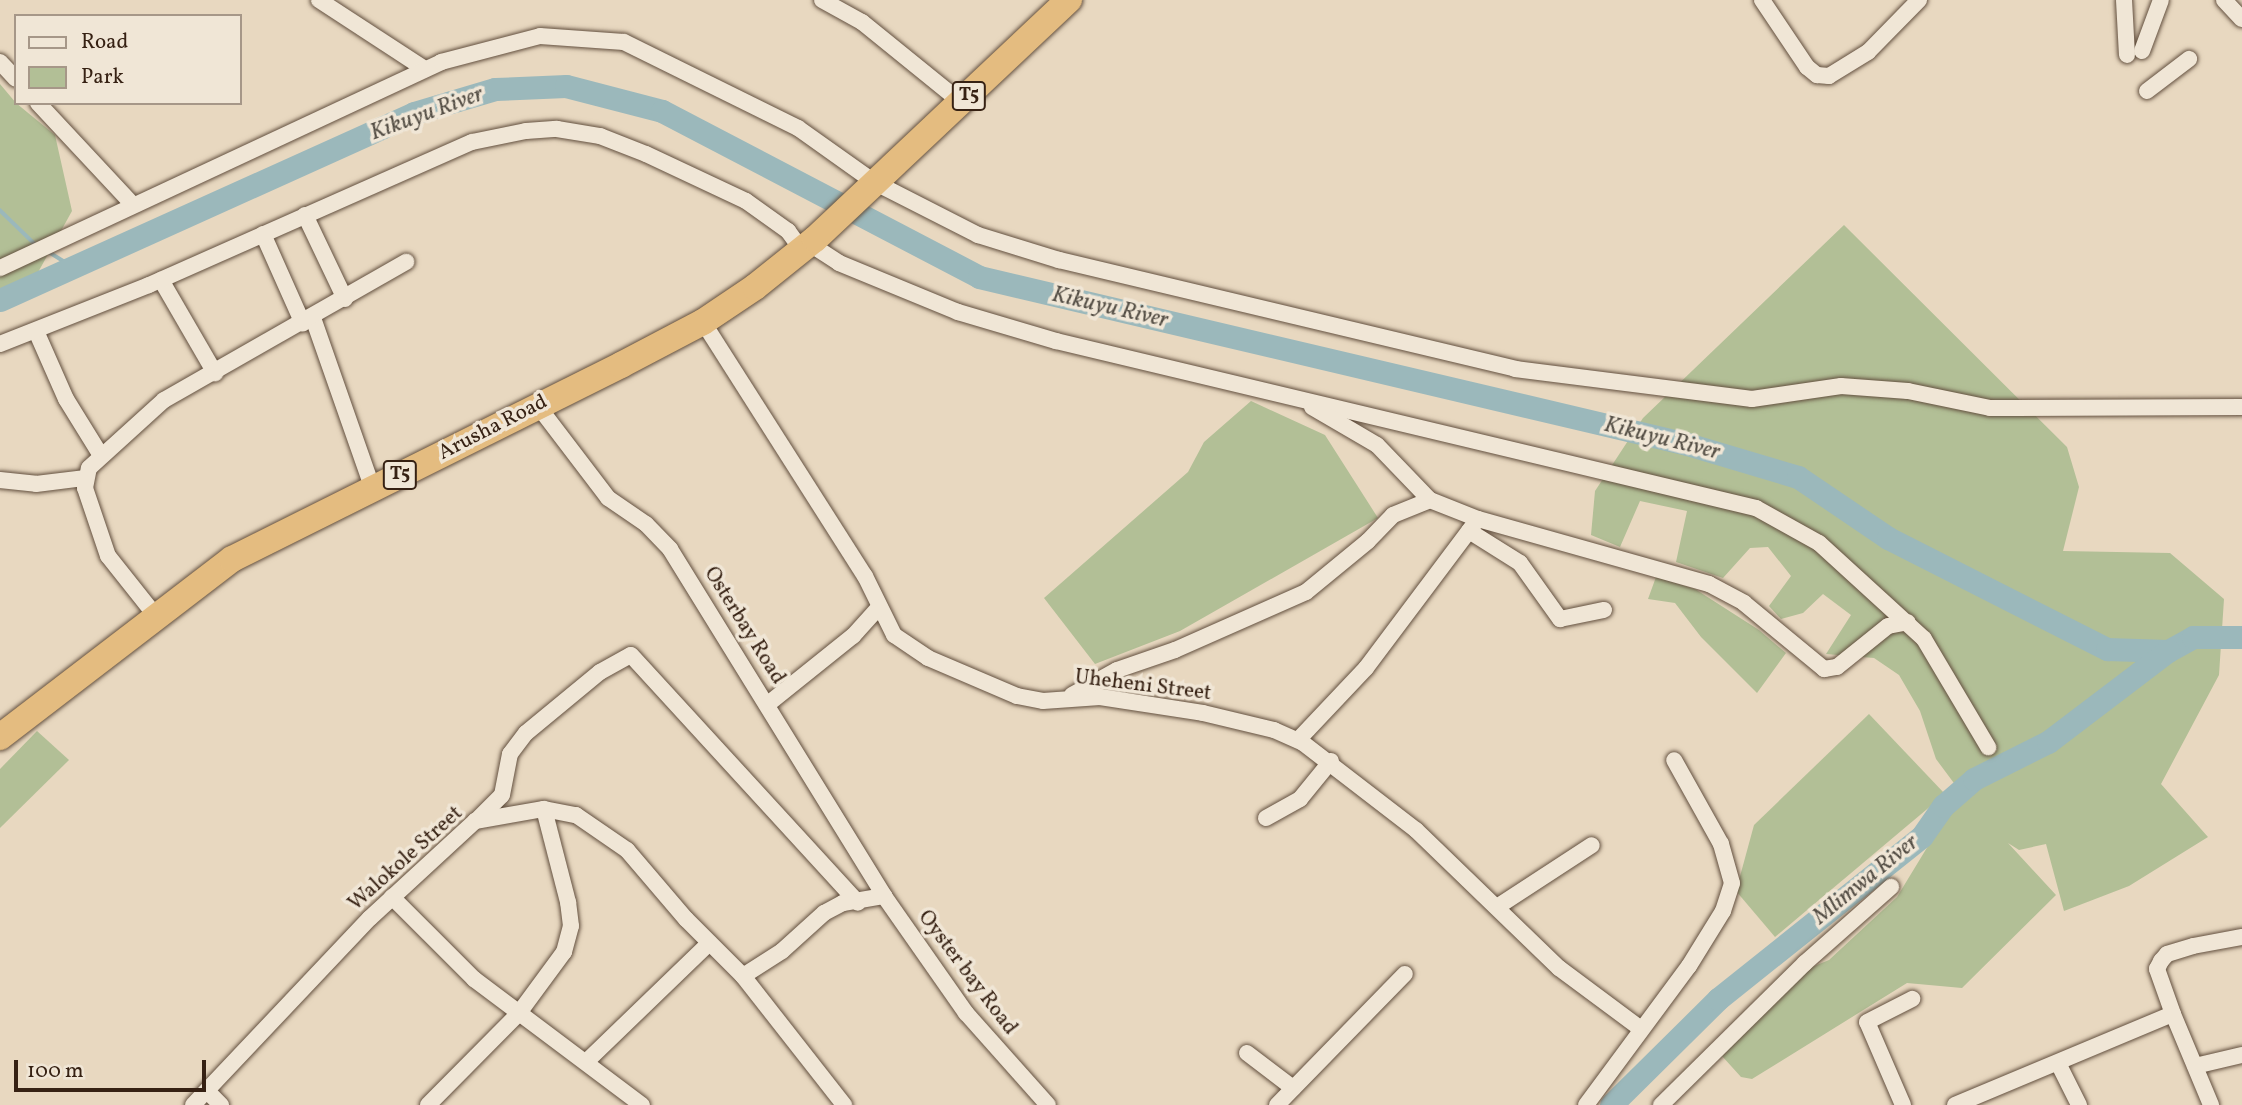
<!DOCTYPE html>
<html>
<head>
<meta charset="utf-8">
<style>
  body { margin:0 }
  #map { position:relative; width:2242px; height:1105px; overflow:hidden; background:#e8d8c0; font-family:Vollkorn,serif }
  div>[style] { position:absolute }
  .green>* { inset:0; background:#b2bf96 }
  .stream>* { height:3.5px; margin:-1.75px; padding:0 1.75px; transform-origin:1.75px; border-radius:1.75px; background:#9bb8bb }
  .river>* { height:23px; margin:-11.5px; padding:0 11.5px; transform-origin:11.5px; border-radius:11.5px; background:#9bb8bb }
  .roads { filter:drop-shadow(0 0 2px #624f3e) drop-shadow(0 0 2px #624f3e) }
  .minor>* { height:16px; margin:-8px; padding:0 8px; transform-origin:8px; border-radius:8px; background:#f0e6d6 }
  .trunk>* { height:26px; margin:-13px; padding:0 13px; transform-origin:13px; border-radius:13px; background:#e4bc80 }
  span { translate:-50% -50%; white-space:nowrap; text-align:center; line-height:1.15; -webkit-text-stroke:7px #f0e6d6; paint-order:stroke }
  .shield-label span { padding:2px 5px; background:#f0e6d6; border:2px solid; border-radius:5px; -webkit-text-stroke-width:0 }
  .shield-label { font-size:19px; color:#362113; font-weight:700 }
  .street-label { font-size:21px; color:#362113 }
  .water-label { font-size:23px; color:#544e45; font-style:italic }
  .legend { position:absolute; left:14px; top:14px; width:228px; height:91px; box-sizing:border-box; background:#f0e6d6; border:2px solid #a69788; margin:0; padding:9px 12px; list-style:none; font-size:21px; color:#362113 }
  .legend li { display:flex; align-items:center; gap:14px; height:35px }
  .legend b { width:35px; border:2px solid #a69788 }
  .scale { position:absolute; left:14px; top:1060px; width:192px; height:32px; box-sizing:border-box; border:4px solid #362113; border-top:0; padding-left:9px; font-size:21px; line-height:24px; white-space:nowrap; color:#362113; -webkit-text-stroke:5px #f0e6d6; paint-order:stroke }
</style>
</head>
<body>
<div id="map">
  <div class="green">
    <div style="clip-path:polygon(0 84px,16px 103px,55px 135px,72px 211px,36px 276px,0 290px)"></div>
    <div style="clip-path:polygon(1844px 225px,2067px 447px,2079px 487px,2063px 551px,2170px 553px,2224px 599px,2219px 675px,2161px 784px,2208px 837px,2129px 886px,2064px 911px,2046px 844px,2019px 850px,2008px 843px,2056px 895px,1962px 988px,1907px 983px,1752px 1079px,1741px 1077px,1722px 1056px,1812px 967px,1829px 960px,1897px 897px,1942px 823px,1965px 798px,1936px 759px,1920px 711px,1899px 675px,1874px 658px,1826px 654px,1851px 615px,1823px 594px,1803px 613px,1781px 619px,1769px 606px,1791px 576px,1768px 547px,1750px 548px,1723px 578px,1676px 562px,1687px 511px,1640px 501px,1620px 547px,1591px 535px,1595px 491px,1643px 418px)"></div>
    <div style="clip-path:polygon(1251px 401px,1325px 435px,1378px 518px,1180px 631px,1095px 664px,1044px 598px,1188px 472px,1204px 442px)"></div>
    <div style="clip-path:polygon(1656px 577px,1695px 589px,1759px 630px,1786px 653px,1757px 693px,1701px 637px,1675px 603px,1648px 599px)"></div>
    <div style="clip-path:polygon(1869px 714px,1945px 794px,1775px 937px,1736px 891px,1754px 825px)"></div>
    <div style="clip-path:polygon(37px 731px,69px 760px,0 828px,0 769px)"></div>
  </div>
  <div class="stream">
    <div style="left:0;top:210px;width:50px;rotate:44.2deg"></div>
    <div style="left:49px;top:252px;width:28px;rotate:32deg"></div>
  </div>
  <div class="river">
    <div style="left:0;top:300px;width:454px;rotate:-24.3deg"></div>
    <div style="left:414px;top:113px;width:84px;rotate:-16.5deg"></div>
    <div style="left:495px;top:89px;width:71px;rotate:-2.4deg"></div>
    <div style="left:566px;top:86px;width:99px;rotate:14.6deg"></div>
    <div style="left:662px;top:111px;width:358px;rotate:27.6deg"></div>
    <div style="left:979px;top:277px;width:727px;rotate:13.27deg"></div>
    <div style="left:1687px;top:444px;width:116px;rotate:16.6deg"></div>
    <div style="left:1798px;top:477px;width:109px;rotate:34.1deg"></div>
    <div style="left:1888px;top:538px;width:246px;rotate:26.9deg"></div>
    <div style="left:2107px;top:649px;width:61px;rotate:1.9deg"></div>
    <div style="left:2168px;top:651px;width:29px;rotate:-29deg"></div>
    <div style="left:2193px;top:637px;width:49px"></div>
    <div style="left:1611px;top:1105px;width:151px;rotate:-44.7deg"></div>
    <div style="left:1718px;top:999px;width:261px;rotate:-38.6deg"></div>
    <div style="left:1922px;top:836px;width:37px;rotate:-55deg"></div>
    <div style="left:1943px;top:806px;width:41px;rotate:-41.1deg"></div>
    <div style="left:1974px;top:779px;width:83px;rotate:-26.6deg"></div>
    <div style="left:2048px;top:742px;width:151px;rotate:-37.2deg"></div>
  </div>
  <div class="roads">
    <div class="minor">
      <div style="left:319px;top:0;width:126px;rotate:33.1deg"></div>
      <div style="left:822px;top:0;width:46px;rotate:28.8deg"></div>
      <div style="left:862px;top:22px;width:129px;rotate:39deg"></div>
      <div style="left:1762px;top:0;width:81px;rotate:56.1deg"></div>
      <div style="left:1807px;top:67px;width:13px;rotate:39deg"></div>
      <div style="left:1817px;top:75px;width:12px;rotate:5deg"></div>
      <div style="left:1829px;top:76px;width:46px;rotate:-31.6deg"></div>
      <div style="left:1868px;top:52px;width:73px;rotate:-45.6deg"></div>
      <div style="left:2124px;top:0;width:55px;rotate:86.9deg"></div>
      <div style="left:2224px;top:0;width:26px;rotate:47deg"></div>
      <div style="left:2142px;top:51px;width:54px;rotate:-69.6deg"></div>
      <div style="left:0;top:62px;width:23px;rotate:47deg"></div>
      <div style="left:2147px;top:91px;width:53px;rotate:-37.3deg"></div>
      <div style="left:38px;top:103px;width:139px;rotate:47deg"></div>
      <div style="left:305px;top:215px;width:93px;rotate:64.5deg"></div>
      <div style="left:263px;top:234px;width:98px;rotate:66deg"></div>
      <div style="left:810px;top:244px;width:35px;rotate:33deg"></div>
      <div style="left:839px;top:263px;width:129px;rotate:22.4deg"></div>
      <div style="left:958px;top:312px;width:102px;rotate:16.5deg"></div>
      <div style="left:1056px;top:341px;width:720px;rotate:13.42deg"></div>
      <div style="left:1756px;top:508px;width:72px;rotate:29.1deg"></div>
      <div style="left:1819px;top:543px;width:142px;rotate:42.4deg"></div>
      <div style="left:1924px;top:639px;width:126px;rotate:59.3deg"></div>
      <div style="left:0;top:268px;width:487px;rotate:-25deg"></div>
      <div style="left:441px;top:62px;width:102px;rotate:-14.7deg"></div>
      <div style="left:540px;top:36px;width:84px;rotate:4.1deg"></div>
      <div style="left:624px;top:42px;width:194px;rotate:26.3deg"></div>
      <div style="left:798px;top:128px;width:93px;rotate:35.4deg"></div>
      <div style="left:874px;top:182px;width:117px;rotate:27deg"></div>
      <div style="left:978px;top:235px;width:85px;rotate:17.2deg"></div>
      <div style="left:1059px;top:260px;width:469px;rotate:13.4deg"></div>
      <div style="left:1515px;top:369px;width:239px;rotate:7.2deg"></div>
      <div style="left:1752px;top:399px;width:90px;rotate:-8.3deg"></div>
      <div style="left:1841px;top:386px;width:67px;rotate:4.3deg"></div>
      <div style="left:1908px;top:391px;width:84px;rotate:11.7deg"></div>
      <div style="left:1990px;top:408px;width:252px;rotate:-0.2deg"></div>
      <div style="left:161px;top:280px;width:108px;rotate:59.9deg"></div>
      <div style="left:313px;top:318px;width:181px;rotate:70.7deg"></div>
      <div style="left:703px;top:322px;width:301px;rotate:57.5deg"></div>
      <div style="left:865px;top:576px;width:66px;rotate:63.8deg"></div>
      <div style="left:894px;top:635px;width:41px;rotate:34.1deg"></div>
      <div style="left:928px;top:658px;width:97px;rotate:23.1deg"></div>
      <div style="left:1017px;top:696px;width:26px;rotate:11deg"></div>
      <div style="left:1043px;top:701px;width:57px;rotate:-4deg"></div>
      <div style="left:1100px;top:697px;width:104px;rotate:8.8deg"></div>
      <div style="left:1203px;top:713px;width:73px;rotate:13.5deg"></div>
      <div style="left:1274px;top:730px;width:32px;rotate:24deg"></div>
      <div style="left:1303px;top:743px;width:143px;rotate:37.6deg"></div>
      <div style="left:1416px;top:830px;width:199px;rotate:44deg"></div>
      <div style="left:1559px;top:968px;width:102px;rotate:36.6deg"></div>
      <div style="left:36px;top:331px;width:74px;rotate:66.2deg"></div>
      <div style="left:66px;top:399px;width:65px;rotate:58.3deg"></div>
      <div style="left:0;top:344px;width:160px;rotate:-21.6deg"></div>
      <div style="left:149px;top:285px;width:353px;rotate:-23.9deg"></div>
      <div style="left:472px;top:142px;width:55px;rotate:-11.5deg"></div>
      <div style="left:526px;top:131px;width:31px;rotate:-4deg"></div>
      <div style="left:557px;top:129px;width:44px;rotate:9.2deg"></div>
      <div style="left:600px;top:136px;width:49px;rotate:21.4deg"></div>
      <div style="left:646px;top:154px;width:110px;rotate:25.2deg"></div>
      <div style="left:746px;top:201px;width:52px;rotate:35.5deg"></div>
      <div style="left:788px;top:231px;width:24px;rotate:54deg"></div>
      <div style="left:538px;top:406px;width:116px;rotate:52.7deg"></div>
      <div style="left:608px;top:498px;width:46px;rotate:34.4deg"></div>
      <div style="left:646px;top:524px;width:35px;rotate:46deg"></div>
      <div style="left:670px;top:549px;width:408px;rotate:58.3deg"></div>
      <div style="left:884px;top:896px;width:143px;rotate:55deg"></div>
      <div style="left:966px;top:1013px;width:123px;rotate:48.3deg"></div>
      <div style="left:1312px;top:407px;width:75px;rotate:30.3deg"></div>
      <div style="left:1377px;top:445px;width:76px;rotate:46.1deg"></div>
      <div style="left:1430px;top:500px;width:52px;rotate:21.6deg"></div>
      <div style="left:1478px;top:519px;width:240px;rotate:15.7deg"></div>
      <div style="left:1709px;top:584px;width:40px;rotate:28deg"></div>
      <div style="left:1744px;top:603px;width:104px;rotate:39.5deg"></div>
      <div style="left:1824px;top:669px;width:13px;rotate:-9deg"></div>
      <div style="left:1837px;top:667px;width:65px;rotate:-38.8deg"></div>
      <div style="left:1888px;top:626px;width:20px;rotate:-11deg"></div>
      <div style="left:0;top:480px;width:36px;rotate:6deg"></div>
      <div style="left:36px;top:484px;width:48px;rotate:-7.1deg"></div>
      <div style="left:1469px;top:531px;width:60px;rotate:32.1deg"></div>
      <div style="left:1520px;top:563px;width:69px;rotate:54.5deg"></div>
      <div style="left:1560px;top:619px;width:45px;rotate:-11.6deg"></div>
      <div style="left:155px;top:615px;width:75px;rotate:-128.5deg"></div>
      <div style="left:108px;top:556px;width:72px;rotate:-108.7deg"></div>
      <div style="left:85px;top:488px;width:20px;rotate:-79deg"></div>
      <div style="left:89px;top:468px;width:101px;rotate:-42.2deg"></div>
      <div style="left:164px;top:400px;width:279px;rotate:-29.7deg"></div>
      <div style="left:1072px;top:695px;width:51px;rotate:-29.1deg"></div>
      <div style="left:1117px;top:670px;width:61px;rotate:-19deg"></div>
      <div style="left:1175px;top:650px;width:143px;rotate:-23.9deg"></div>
      <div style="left:1306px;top:592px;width:80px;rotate:-39.4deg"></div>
      <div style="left:1368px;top:541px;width:36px;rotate:-46deg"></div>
      <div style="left:1393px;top:515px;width:40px;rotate:-22deg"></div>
      <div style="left:768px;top:704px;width:109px;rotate:-38.7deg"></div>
      <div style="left:853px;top:636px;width:38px;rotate:-48deg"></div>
      <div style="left:1298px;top:740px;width:99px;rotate:-46.6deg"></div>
      <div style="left:1366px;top:668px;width:186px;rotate:-53.1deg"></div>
      <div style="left:1266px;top:818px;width:39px;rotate:-29deg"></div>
      <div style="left:1300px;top:799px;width:49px;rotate:-50.8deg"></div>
      <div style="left:477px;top:820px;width:35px;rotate:-45deg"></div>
      <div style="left:502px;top:795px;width:42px;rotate:-79deg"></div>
      <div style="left:510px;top:754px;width:26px;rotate:-53deg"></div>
      <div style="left:526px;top:733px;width:96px;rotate:-39.5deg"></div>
      <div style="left:600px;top:672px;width:35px;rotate:-29deg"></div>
      <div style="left:631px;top:655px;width:336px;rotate:47.5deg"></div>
      <div style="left:392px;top:897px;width:116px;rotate:45deg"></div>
      <div style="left:474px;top:979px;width:210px;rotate:36.9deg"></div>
      <div style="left:1497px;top:907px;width:113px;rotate:-33.1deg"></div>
      <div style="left:743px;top:976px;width:46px;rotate:-32.7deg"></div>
      <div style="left:782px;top:951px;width:57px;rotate:-42.1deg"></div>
      <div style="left:824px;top:913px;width:21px;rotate:-28deg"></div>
      <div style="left:843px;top:903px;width:42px;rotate:-9.7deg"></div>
      <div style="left:2173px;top:1014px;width:48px;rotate:-109.6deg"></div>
      <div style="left:2157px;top:969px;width:9px;rotate:-63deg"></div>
      <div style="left:2161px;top:961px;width:9px;rotate:-49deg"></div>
      <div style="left:2167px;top:954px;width:27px;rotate:-17deg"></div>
      <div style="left:2193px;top:946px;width:50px;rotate:-10.4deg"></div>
      <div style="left:1247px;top:1053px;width:58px;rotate:37.3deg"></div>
      <div style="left:587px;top:1061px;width:170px;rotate:-44deg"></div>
      <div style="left:2058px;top:1063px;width:47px;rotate:63.4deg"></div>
      <div style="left:2195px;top:1066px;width:48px;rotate:-13.2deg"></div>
      <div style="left:207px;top:1091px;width:20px;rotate:45deg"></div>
      <div style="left:193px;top:1105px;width:257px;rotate:-46.6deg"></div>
      <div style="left:370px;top:918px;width:143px;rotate:-42.7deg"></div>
      <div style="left:475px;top:821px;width:70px;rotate:-9.9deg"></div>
      <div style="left:544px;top:809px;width:33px;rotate:11deg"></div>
      <div style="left:576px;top:815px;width:62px;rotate:34.5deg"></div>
      <div style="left:627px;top:850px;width:91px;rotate:49.5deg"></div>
      <div style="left:686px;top:919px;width:81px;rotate:45deg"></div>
      <div style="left:743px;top:976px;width:164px;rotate:51.9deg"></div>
      <div style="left:428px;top:1105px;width:129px;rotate:-45.3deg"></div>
      <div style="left:519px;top:1013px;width:76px;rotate:-53.6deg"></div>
      <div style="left:564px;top:952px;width:27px;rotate:-75deg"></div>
      <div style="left:571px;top:926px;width:24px;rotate:-97deg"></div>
      <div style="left:568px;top:902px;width:96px;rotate:-104.5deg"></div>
      <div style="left:1277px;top:1105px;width:183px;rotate:-45.7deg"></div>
      <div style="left:1586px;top:1105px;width:173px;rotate:-53.5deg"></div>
      <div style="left:1689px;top:966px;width:65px;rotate:-58.3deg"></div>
      <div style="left:1723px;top:911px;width:29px;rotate:-72deg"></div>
      <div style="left:1732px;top:883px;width:41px;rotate:-105.8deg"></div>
      <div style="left:1721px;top:844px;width:96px;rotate:-119.2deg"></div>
      <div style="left:1661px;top:1105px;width:202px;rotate:-44.6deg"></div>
      <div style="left:1805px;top:963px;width:115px;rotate:-41.5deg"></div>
      <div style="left:1903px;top:1105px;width:90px;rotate:-113.4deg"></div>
      <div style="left:1867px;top:1022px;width:51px;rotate:-27.1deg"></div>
      <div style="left:1955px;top:1105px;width:236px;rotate:-22.7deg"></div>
      <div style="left:2173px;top:1014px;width:99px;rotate:67.3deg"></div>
    </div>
    <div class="trunk">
      <div style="left:0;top:737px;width:292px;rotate:-37.5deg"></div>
      <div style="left:232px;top:559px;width:435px;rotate:-26.5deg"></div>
      <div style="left:621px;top:365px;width:93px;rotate:-27.7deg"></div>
      <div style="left:703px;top:322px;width:63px;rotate:-33.9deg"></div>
      <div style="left:755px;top:287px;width:77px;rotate:-38.7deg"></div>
      <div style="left:815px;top:239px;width:349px;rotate:-43.3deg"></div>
    </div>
  </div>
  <div class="shield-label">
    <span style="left:969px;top:96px">T5</span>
    <span style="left:400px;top:475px">T5</span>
  </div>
  <div class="street-label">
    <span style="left:493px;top:428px;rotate:-27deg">Arusha Road</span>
    <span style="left:744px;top:626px;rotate:58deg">Osterbay Road</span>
    <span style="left:1143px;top:686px;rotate:7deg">Uheheni Street</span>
    <span style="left:406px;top:859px;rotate:-42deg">Walokole Street</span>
    <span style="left:967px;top:973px;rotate:53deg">Oyster bay Road</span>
  </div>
  <div class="water-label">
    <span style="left:427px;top:114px;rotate:-20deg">Kikuyu River</span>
    <span style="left:1110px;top:308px;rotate:13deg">Kikuyu River</span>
    <span style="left:1662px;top:439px;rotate:14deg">Kikuyu River</span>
    <span style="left:1866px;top:880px;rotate:-39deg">Mlimwa River</span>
  </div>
  <ul class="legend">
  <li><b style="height:9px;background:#f0e6d6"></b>Road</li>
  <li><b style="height:19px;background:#b2bf96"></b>Park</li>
  </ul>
  <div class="scale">100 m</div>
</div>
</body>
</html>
